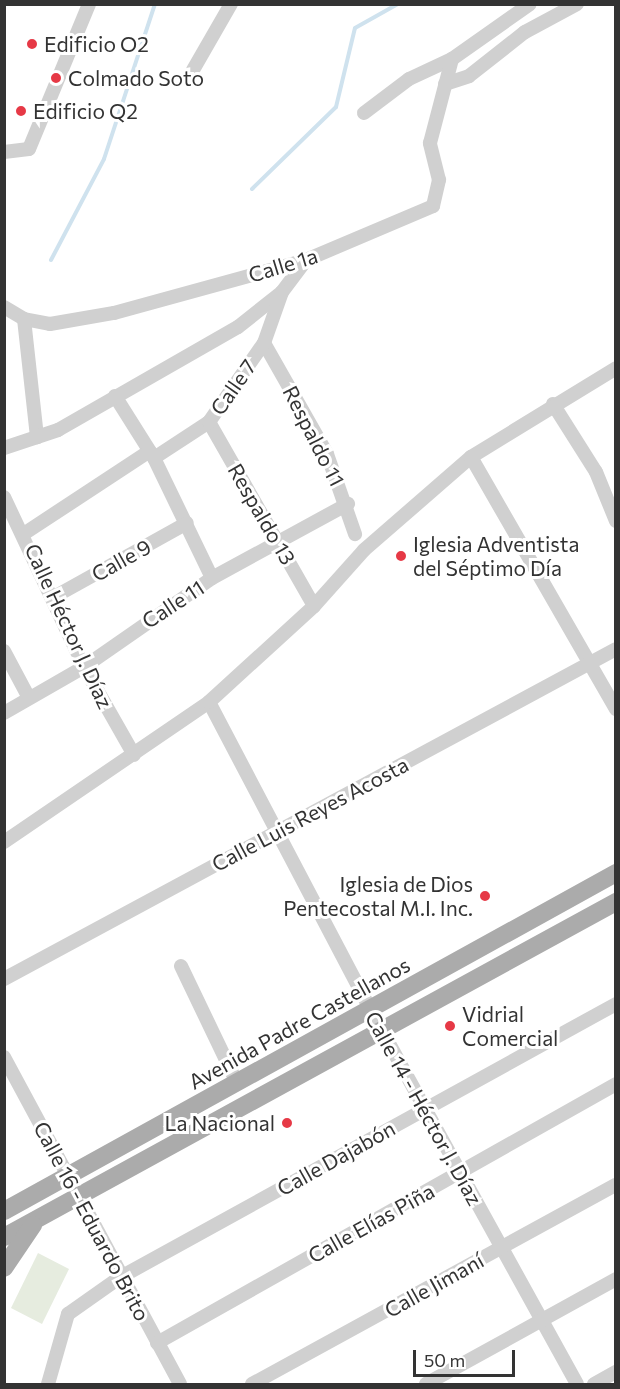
<!DOCTYPE html>
<html>
<head>
<meta charset="utf-8">
<style>
  body { margin:0 }
  #map { position:relative; width:620px; height:1389px; overflow:hidden; background:#fff; font-family:Commissioner,sans-serif }
  div>[style] { position:absolute }
  .green>* { inset:0; background:#e6ecdf }
  .stream>* { height:4px; margin:-2px; padding:0 2px; transform-origin:2px; border-radius:2px; background:#cfe2ee }
  .minor>* { height:14px; margin:-7px; padding:0 7px; transform-origin:7px; border-radius:7px; background:#d0d0d0 }
  .major>* { height:18px; margin:-9px; padding:0 9px; transform-origin:9px; border-radius:9px; background:#ababab }
  .dots>* { width:16px; height:16px; translate:-50% -50%; box-sizing:border-box; border:3px solid #fff; border-radius:50% }
  span { translate:-50% -50%; white-space:nowrap; text-align:center; line-height:1.15; -webkit-text-stroke:6px #fff; paint-order:stroke }
  .poi-label { font-size:21px; color:#333 }
  .left { translate:0 -50%; text-align:left }
  .right { translate:-100% -50%; text-align:right }
  .street-label { font-size:21px; color:#333 }
  .frame { position:absolute; inset:0; border:6px solid #333; pointer-events:none }
  .scale { position:absolute; left:413px; top:1350px; width:102px; height:27px; box-sizing:border-box; border:3px solid #333; border-top:0; padding-left:8px; font-size:18px; line-height:21px; white-space:nowrap; color:#333; -webkit-text-stroke:4px #fff; paint-order:stroke }
</style>
</head>
<body>
<div id="map">
  <div class="green">
    <div style="clip-path:polygon(38px 1253px,69px 1269px,42px 1324px,11px 1308px)"></div>
  </div>
  <div class="stream">
    <div style="left:252px;top:189px;width:117px;rotate:-44.3deg"></div>
    <div style="left:336px;top:107px;width:81px;rotate:-76.5deg"></div>
    <div style="left:355px;top:28px;width:49px;rotate:-29.2deg"></div>
    <div style="left:51px;top:260px;width:114px;rotate:-62.3deg"></div>
    <div style="left:104px;top:159px;width:163px;rotate:-71.8deg"></div>
  </div>
  <div class="minor">
    <div style="left:193px;top:70px;width:76px;rotate:-60.1deg"></div>
    <div style="left:445px;top:84px;width:25px;rotate:-18deg"></div>
    <div style="left:469px;top:76px;width:71px;rotate:-38.2deg"></div>
    <div style="left:525px;top:32px;width:59px;rotate:-28.3deg"></div>
    <div style="left:364px;top:113px;width:56px;rotate:-37.1deg"></div>
    <div style="left:409px;top:79px;width:47px;rotate:-24.9deg"></div>
    <div style="left:4px;top:152px;width:25px;rotate:-7deg"></div>
    <div style="left:29px;top:149px;width:157px;rotate:-67.5deg"></div>
    <div style="left:4px;top:307px;width:23px;rotate:31deg"></div>
    <div style="left:24px;top:319px;width:26px;rotate:11deg"></div>
    <div style="left:50px;top:324px;width:65px;rotate:-9.8deg"></div>
    <div style="left:114px;top:313px;width:199px;rotate:-15.4deg"></div>
    <div style="left:306px;top:260px;width:138px;rotate:-23deg"></div>
    <div style="left:433px;top:206px;width:27px;rotate:-77deg"></div>
    <div style="left:439px;top:180px;width:38px;rotate:-104deg"></div>
    <div style="left:430px;top:143px;width:87px;rotate:-75.3deg"></div>
    <div style="left:452px;top:59px;width:95px;rotate:-35.2deg"></div>
    <div style="left:24px;top:319px;width:119px;rotate:83.7deg"></div>
    <div style="left:264px;top:343px;width:128px;rotate:60.4deg"></div>
    <div style="left:327px;top:454px;width:85px;rotate:70.7deg"></div>
    <div style="left:115px;top:396px;width:73px;rotate:57.8deg"></div>
    <div style="left:154px;top:458px;width:133px;rotate:64.2deg"></div>
    <div style="left:553px;top:404px;width:80px;rotate:57.7deg"></div>
    <div style="left:596px;top:472px;width:53px;rotate:67.8deg"></div>
    <div style="left:209px;top:422px;width:212px;rotate:60.3deg"></div>
    <div style="left:4px;top:448px;width:57px;rotate:-18.4deg"></div>
    <div style="left:58px;top:430px;width:207px;rotate:-29.8deg"></div>
    <div style="left:238px;top:327px;width:56px;rotate:-38.5deg"></div>
    <div style="left:282px;top:292px;width:40px;rotate:-53deg"></div>
    <div style="left:471px;top:457px;width:291px;rotate:60.1deg"></div>
    <div style="left:154px;top:458px;width:66px;rotate:-33.2deg"></div>
    <div style="left:209px;top:422px;width:96px;rotate:-55.2deg"></div>
    <div style="left:264px;top:343px;width:54px;rotate:-70.6deg"></div>
    <div style="left:4px;top:497px;width:188px;rotate:64.8deg"></div>
    <div style="left:84px;top:667px;width:101px;rotate:60.4deg"></div>
    <div style="left:25px;top:533px;width:149px;rotate:-33.3deg"></div>
    <div style="left:54px;top:597px;width:152px;rotate:-29.1deg"></div>
    <div style="left:4px;top:651px;width:53px;rotate:62deg"></div>
    <div style="left:209px;top:702px;width:347px;rotate:62.3deg"></div>
    <div style="left:370px;top:1009px;width:428px;rotate:61.1deg"></div>
    <div style="left:4px;top:713px;width:92px;rotate:-29.9deg"></div>
    <div style="left:84px;top:667px;width:156px;rotate:-34.8deg"></div>
    <div style="left:212px;top:578px;width:155px;rotate:-28.6deg"></div>
    <div style="left:4px;top:842px;width:248px;rotate:-34.3deg"></div>
    <div style="left:209px;top:702px;width:142px;rotate:-42.4deg"></div>
    <div style="left:314px;top:606px;width:75px;rotate:-48.2deg"></div>
    <div style="left:364px;top:550px;width:142px;rotate:-41deg"></div>
    <div style="left:471px;top:457px;width:170px;rotate:-31.5deg"></div>
    <div style="left:181px;top:966px;width:130px;rotate:64.4deg"></div>
    <div style="left:4px;top:979px;width:695px;rotate:-28.33deg"></div>
    <div style="left:4px;top:1057px;width:371px;rotate:61.7deg"></div>
    <div style="left:157px;top:1343px;width:527px;rotate:-29.43deg"></div>
    <div style="left:48px;top:1384px;width:73px;rotate:-74.1deg"></div>
    <div style="left:68px;top:1314px;width:62px;rotate:-35.2deg"></div>
    <div style="left:119px;top:1278px;width:568px;rotate:-28.87deg"></div>
    <div style="left:252px;top:1384px;width:415px;rotate:-28.7deg"></div>
    <div style="left:426px;top:1384px;width:217px;rotate:-28.9deg"></div>
    <div style="left:594px;top:1384px;width:25px;rotate:-29deg"></div>
  </div>
  <div class="major">
    <div style="left:4px;top:1211px;width:699px;rotate:-28.91deg"></div>
    <div style="left:4px;top:1237px;width:698px;rotate:-28.7deg"></div>
    <div style="left:4px;top:1268px;width:52px;rotate:-56deg"></div>
  </div>
  <div class="dots">
    <div style="left:32px;top:44px;background:#e63946"></div>
    <div style="left:56px;top:78px;background:#e63946"></div>
    <div style="left:21px;top:111px;background:#e63946"></div>
    <div style="left:401px;top:556px;background:#e63946"></div>
    <div style="left:485px;top:896px;background:#e63946"></div>
    <div style="left:450px;top:1026px;background:#e63946"></div>
    <div style="left:287px;top:1123px;background:#e63946"></div>
  </div>
  <div class="poi-label">
    <span class="left" style="left:44px;top:44px">Edificio O2</span>
    <span class="left" style="left:68px;top:78px">Colmado Soto</span>
    <span class="left" style="left:33px;top:111px">Edificio Q2</span>
    <span class="left" style="left:413px;top:556px">Iglesia Adventista<br>del Séptimo Día</span>
    <span class="right" style="left:473px;top:896px">Iglesia de Dios<br>Pentecostal M.I. Inc.</span>
    <span class="left" style="left:462px;top:1026px">Vidrial<br>Comercial</span>
    <span class="right" style="left:275px;top:1123px">La Nacional</span>
  </div>
  <div class="street-label">
    <span style="left:283px;top:265px;rotate:-17deg">Calle 1a</span>
    <span style="left:233px;top:387px;rotate:-55deg">Calle 7</span>
    <span style="left:314px;top:436px;rotate:63deg">Respaldo 11</span>
    <span style="left:262px;top:514px;rotate:60deg">Respaldo 13</span>
    <span style="left:121px;top:560px;rotate:-29deg">Calle 9</span>
    <span style="left:173px;top:604px;rotate:-33deg">Calle 11</span>
    <span style="left:69px;top:626px;rotate:65deg">Calle Héctor J. Díaz</span>
    <span style="left:310px;top:814px;rotate:-28deg">Calle Luis Reyes Acosta</span>
    <span style="left:299px;top:1023px;rotate:-29deg">Avenida Padre Castellanos</span>
    <span style="left:424px;top:1108px;rotate:61deg">Calle 14 - Héctor J. Díaz</span>
    <span style="left:336px;top:1158px;rotate:-29deg">Calle Dajabón</span>
    <span style="left:92px;top:1221px;rotate:62deg">Calle 16 - Eduardo Brito</span>
    <span style="left:371px;top:1223px;rotate:-29deg">Calle Elías Piña</span>
    <span style="left:434px;top:1285px;rotate:-29deg">Calle Jimaní</span>
  </div>
  <div class="frame"></div>
  <div class="scale">50 m</div>
</div>
</body>
</html>
